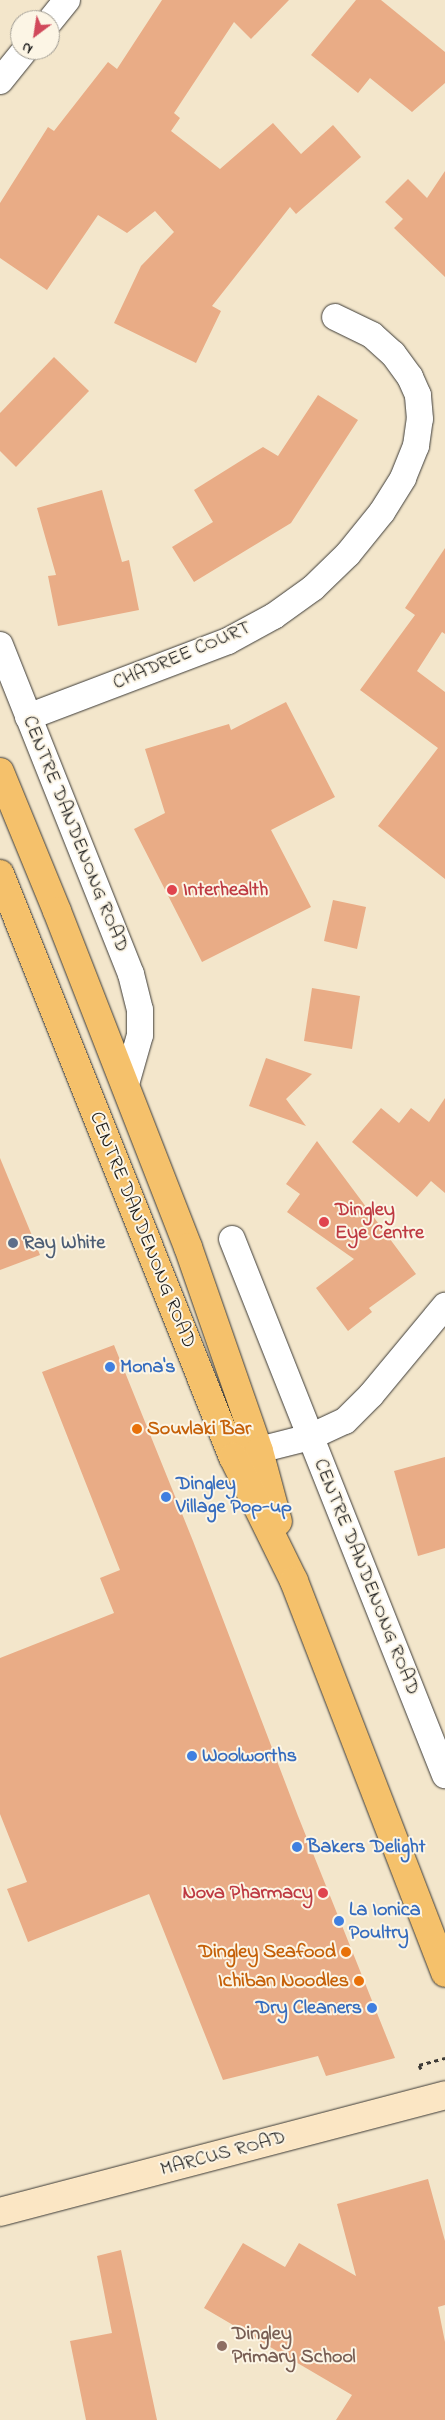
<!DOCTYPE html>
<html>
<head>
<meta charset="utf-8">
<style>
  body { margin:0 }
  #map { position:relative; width:445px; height:2420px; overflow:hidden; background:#f3e6cb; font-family:"Indie Flower",sans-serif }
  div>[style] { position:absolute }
  .building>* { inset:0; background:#e9ac86 }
  .path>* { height:3px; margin-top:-1.5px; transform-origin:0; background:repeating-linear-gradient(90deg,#3c3a36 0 4px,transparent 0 8px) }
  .roads { filter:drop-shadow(0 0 1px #3c3a36) drop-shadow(0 0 1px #3c3a36) }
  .street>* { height:26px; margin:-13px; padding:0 13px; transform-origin:13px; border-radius:13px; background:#fff }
  .secondary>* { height:28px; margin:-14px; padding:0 14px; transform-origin:14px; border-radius:14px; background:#fbe6c4 }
  .primary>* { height:28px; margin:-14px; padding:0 14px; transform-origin:14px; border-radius:14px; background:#f5c16b }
  .dots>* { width:14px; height:14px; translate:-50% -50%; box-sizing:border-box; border:2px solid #fcf5e5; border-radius:50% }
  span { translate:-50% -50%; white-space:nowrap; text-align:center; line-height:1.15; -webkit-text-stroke:4px #fcf5e5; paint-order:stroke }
  .street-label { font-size:20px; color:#1c1c1c }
  .health-label { font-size:20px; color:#be3a42; font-weight:700 }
  .left { translate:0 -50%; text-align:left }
  .right { translate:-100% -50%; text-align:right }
  .service-label { font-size:20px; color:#4e5e75; font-weight:700 }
  .shop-label { font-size:20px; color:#366cbe; font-weight:700 }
  .food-label { font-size:20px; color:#c56008; font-weight:700 }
  .education-label { font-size:20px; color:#785e54; font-weight:700 }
  .north { position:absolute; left:10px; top:10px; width:50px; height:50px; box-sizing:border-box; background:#fcf5e5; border:1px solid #a29e95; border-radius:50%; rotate:211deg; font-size:14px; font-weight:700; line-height:20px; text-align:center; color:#1c1c1c }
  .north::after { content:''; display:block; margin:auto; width:18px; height:22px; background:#d1495b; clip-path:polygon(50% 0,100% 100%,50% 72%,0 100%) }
</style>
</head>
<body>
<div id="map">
  <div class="building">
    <div style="clip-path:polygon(162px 0,289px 0,251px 39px,234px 22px,174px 113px,180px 118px,171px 131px,220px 169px,273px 123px,301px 154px,333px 125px,361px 157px,296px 214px,290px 207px,212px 306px,221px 311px,196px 363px,114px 323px,141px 266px,174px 232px,155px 211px,127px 233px,98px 215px,47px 290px,0 258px,0 203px,48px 127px,54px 131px,108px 62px,117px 69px)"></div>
    <div style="clip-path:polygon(356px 0,381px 0,445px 52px,445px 83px,412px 112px,370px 78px,358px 93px,311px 55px)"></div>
    <div style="clip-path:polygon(445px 171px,445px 277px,394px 228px,403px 219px,385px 202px,408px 179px,427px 198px)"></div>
    <div style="clip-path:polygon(54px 357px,89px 391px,16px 467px,0 451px,0 413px)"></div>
    <div style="clip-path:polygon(318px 395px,358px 420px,291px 523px,194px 582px,172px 547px,213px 522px,194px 490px,263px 447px,278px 456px)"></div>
    <div style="clip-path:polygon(102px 490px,122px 562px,129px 560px,139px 610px,58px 626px,48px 576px,56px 575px,37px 508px)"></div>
    <div style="clip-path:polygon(445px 548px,445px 634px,442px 632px,417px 671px,445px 692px,445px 879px,378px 826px,438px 748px,360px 690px,415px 615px,405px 608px)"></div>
    <div style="clip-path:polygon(286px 702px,335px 797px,271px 830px,311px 907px,202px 962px,134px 829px,165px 813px,145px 749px,229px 724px,231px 730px)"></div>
    <div style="clip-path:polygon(333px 900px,366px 907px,357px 949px,324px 941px)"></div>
    <div style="clip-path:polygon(312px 988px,360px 996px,352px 1049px,304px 1041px)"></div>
    <div style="clip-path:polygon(266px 1058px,312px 1074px,286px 1099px,306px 1126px,249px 1106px)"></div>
    <div style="clip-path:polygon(445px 1098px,445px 1193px,431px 1181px,417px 1197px,352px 1142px,381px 1108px,399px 1123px,411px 1108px,429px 1122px)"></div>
    <div style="clip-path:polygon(317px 1141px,416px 1274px,369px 1308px,372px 1312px,348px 1331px,316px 1288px,354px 1259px,287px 1212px,300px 1194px,286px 1184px)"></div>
    <div style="clip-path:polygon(0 1158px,40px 1255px,0 1270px)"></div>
    <div style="clip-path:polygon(114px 1345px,193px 1541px,298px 1816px,395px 2058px,326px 2076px,318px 2056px,223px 2080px,149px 1894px,28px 1942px,17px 1914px,7px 1889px,27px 1882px,0 1814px,0 1658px,114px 1613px,100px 1578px,120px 1570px,42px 1372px)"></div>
    <div style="clip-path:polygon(445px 1457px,445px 1548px,418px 1556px,394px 1471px)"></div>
    <div style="clip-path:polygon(428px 2179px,445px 2241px,445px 2305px,438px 2307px,445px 2342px,445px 2420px,336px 2420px,352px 2395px,204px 2308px,243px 2243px,285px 2267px,299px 2243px,356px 2276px,337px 2204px)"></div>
    <div style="clip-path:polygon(121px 2250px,157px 2420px,86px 2420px,70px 2341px,112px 2333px,97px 2256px)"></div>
  </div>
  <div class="path">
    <div style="left:421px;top:2069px;width:4px;rotate:-117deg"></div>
    <div style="left:419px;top:2065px;width:27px;rotate:-15deg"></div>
  </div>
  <div class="roads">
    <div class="street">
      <div style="left:50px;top:21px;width:27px;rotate:-51deg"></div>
      <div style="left:0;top:81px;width:40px;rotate:-51deg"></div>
      <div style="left:0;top:645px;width:354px;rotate:68.3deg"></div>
      <div style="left:131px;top:974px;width:37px;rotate:76deg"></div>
      <div style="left:140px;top:1010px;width:25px;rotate:90deg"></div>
      <div style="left:140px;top:1035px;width:51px;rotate:105.9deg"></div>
      <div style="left:28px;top:717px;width:214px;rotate:-20.8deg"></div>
      <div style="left:228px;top:641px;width:52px;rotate:-28.5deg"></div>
      <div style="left:274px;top:616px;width:48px;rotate:-35.7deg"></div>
      <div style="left:313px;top:588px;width:49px;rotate:-44.2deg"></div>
      <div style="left:348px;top:554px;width:54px;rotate:-51deg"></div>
      <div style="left:382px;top:512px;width:40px;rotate:-58deg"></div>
      <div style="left:403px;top:478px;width:35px;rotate:-68deg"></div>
      <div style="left:416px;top:446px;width:27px;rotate:-82deg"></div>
      <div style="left:420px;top:419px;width:24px;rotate:-95deg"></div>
      <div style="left:418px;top:395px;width:20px;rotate:-114deg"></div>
      <div style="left:410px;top:377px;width:29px;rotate:-126deg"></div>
      <div style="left:393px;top:354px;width:28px;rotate:-138deg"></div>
      <div style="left:372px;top:335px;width:41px;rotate:-154.1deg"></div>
      <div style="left:232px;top:1239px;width:577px;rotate:68.33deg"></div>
      <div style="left:239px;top:1455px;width:73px;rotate:-14.2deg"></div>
      <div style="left:310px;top:1437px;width:38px;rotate:-25deg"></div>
      <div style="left:345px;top:1421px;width:37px;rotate:-45deg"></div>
      <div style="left:371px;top:1395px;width:116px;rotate:-50.3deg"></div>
    </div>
    <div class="secondary">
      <div style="left:0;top:2212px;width:460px;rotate:-14.7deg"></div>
    </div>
    <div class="primary">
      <div style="left:0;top:772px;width:150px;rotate:67.7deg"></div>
      <div style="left:57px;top:911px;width:361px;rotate:68.7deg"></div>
      <div style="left:188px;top:1247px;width:216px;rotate:70.8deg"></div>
      <div style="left:259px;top:1451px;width:73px;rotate:75deg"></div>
      <div style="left:0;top:874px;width:628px;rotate:68.22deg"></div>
      <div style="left:233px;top:1457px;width:138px;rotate:63.8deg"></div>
      <div style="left:294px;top:1581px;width:420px;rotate:68.9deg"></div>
    </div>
  </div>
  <div class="dots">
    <div style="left:172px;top:890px;background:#e0444e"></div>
    <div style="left:324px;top:1222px;background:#e0444e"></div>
    <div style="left:13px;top:1243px;background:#5c6f8a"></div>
    <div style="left:110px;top:1367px;background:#3f7fe0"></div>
    <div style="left:137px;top:1429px;background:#e8710a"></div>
    <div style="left:166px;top:1497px;background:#3f7fe0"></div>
    <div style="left:192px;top:1756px;background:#3f7fe0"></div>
    <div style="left:297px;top:1847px;background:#3f7fe0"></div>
    <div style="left:323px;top:1893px;background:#e0444e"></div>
    <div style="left:339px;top:1921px;background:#3f7fe0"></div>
    <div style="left:346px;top:1952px;background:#e8710a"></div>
    <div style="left:359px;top:1981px;background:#e8710a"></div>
    <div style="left:372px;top:2008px;background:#3f7fe0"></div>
    <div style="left:222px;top:2346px;background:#8d6e63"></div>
  </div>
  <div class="street-label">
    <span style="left:182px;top:656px;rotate:-23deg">CHADREE COURT</span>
    <span style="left:75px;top:834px;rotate:68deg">CENTRE DANDENONG ROAD</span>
    <span style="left:142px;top:1230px;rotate:68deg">CENTRE DANDENONG ROAD</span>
    <span style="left:366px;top:1577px;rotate:68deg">CENTRE DANDENONG ROAD</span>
    <span style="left:223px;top:2154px;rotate:-15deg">MARCUS ROAD</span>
  </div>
  <div class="health-label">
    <span class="left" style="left:183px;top:890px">Interhealth</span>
    <span class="left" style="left:335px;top:1222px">Dingley<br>Eye Centre</span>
    <span class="right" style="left:313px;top:1893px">Nova Pharmacy</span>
  </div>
  <div class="service-label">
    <span class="left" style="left:23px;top:1243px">Ray White</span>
  </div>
  <div class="shop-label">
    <span class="left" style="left:120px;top:1367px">Mona's</span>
    <span class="left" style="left:176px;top:1496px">Dingley<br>Village Pop-up</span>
    <span class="left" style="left:202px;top:1756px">Woolworths</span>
    <span class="left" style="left:307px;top:1847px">Bakers Delight</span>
    <span class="left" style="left:349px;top:1922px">La Ionica<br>Poultry</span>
    <span class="right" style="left:362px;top:2008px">Dry Cleaners</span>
  </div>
  <div class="food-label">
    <span class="left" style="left:147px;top:1429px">Souvlaki Bar</span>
    <span class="right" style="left:336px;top:1952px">Dingley Seafood</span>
    <span class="right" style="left:349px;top:1981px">Ichiban Noodles</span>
  </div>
  <div class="education-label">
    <span class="left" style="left:232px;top:2346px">Dingley<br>Primary School</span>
  </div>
  <div class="north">N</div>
</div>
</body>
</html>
